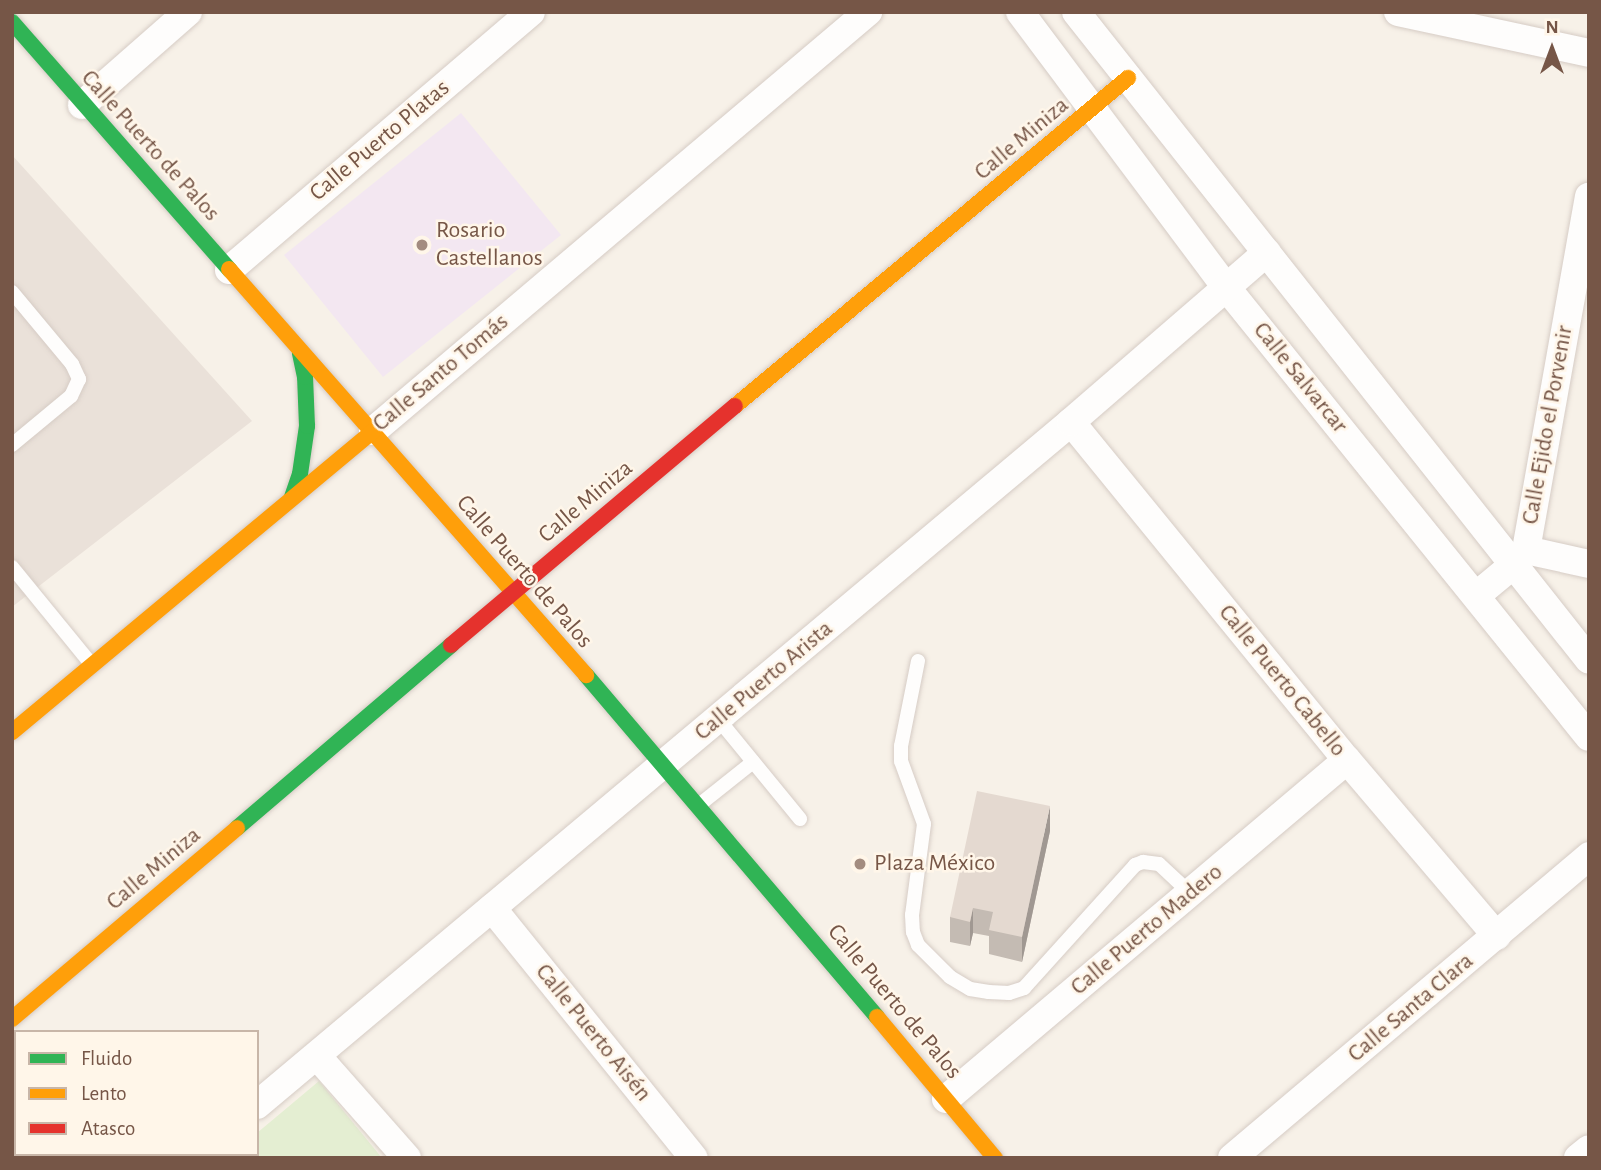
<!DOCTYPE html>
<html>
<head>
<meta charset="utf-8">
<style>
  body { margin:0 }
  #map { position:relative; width:1601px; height:1170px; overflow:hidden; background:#f7f1e8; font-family:"Alegreya Sans",sans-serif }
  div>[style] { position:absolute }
  .industrial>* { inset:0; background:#eae1d9 }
  .education>* { inset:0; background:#f3e7f1 }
  .green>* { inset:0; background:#e4eed2 }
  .roads { filter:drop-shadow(0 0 2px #d6ccc5) drop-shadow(0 0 2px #d6ccc5) }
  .lane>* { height:14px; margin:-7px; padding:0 7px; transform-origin:7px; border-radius:7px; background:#fefdfc }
  .street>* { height:28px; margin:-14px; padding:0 14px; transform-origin:14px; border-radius:14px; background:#fefdfc }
  .fast>* { height:16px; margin:-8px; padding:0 8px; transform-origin:8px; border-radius:8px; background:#30b455 }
  .slow>* { height:16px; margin:-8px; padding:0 8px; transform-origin:8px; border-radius:8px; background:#ff9f0a }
  .jam>* { height:16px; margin:-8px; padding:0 8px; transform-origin:8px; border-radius:8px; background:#e5322d }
  .wall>* { inset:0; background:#c4bbb3 }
  .shaded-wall>* { inset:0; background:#a09892 }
  .building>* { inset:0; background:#e4d9d0 }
  .dots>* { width:19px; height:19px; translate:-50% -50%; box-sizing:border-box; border:4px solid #fff6e9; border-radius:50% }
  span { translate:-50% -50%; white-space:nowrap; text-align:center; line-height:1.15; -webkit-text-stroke:5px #fff6e9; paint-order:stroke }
  .street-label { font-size:24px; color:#765647 }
  .poi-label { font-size:24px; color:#765647 }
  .left { translate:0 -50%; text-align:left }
  .frame { position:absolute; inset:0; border:14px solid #765647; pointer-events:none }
  .legend { position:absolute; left:14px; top:1030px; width:245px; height:126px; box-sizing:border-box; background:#fff6e9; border:2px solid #c8b6a8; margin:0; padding:9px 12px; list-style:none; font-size:21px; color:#765647 }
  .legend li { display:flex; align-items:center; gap:14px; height:35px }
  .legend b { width:35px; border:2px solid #c8b6a8 }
  .north { position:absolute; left:1517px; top:14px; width:70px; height:70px; -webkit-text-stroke:5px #fff6e9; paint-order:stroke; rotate:0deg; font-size:19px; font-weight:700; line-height:28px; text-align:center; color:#765647 }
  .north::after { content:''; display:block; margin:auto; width:24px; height:32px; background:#765647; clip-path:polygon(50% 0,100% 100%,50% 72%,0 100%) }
</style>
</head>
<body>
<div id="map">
  <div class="industrial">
    <div style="clip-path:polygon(12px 155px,252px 421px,12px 607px)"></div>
  </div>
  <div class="education">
    <div style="clip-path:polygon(461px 113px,561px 235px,383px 377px,284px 255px)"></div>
  </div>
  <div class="green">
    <div style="clip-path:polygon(319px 1081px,382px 1158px,228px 1158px,232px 1154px,257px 1154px,257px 1133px)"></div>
  </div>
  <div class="roads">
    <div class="lane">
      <div style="left:12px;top:292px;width:94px;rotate:50.2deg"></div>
      <div style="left:72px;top:364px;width:17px;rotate:65deg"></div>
      <div style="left:79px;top:379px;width:19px;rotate:115deg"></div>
      <div style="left:71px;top:396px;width:77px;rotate:140.3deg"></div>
      <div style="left:12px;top:567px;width:125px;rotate:50.8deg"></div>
      <div style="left:918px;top:661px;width:87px;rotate:101.3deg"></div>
      <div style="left:901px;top:746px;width:15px;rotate:90deg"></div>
      <div style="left:901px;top:761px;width:67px;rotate:69.9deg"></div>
      <div style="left:924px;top:824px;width:92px;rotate:97.5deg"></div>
      <div style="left:912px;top:915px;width:17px;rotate:87deg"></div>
      <div style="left:913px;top:932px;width:14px;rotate:69deg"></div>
      <div style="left:918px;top:945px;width:45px;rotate:45deg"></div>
      <div style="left:950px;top:977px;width:23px;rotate:31deg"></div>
      <div style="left:970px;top:989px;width:19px;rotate:9deg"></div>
      <div style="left:989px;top:992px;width:20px;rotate:3deg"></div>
      <div style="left:1009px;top:993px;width:16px;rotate:-18deg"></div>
      <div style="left:1024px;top:988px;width:166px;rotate:-47.9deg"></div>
      <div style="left:1135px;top:865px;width:9px;rotate:-21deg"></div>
      <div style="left:1143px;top:862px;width:16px;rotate:7deg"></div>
      <div style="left:1159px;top:864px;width:42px;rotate:43.1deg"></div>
      <div style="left:719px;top:720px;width:128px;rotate:50.7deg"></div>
      <div style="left:699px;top:805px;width:69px;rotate:-38.5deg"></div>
    </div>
    <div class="street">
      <div style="left:1020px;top:12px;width:344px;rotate:53.2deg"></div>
      <div style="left:1226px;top:287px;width:578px;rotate:51.11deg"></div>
      <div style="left:1076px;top:12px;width:826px;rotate:51.63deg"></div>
      <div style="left:1398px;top:12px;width:195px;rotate:12.1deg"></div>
      <div style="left:82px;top:105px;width:141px;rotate:-41.3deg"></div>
      <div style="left:229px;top:270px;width:397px;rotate:-40.5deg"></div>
      <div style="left:1071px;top:422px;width:436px;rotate:50.8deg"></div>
      <div style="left:1347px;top:760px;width:231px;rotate:49.6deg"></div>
      <div style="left:373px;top:431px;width:649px;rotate:-40.25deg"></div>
      <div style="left:1526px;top:550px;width:65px;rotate:12.5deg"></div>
      <div style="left:1477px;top:595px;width:47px;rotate:-39.8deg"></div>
      <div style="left:1513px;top:565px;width:20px;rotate:-49deg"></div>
      <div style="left:1526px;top:550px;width:359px;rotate:-79.9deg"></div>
      <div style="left:492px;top:908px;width:321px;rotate:51.1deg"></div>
      <div style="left:317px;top:1056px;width:136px;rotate:48.6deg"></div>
      <div style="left:946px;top:1099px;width:525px;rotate:-40.21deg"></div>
      <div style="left:257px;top:1105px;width:1063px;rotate:-40deg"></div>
      <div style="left:1071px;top:422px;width:259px;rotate:-40.9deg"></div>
      <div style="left:193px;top:1158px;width:6px;rotate:-45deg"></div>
      <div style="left:1232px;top:1158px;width:468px;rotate:-40.2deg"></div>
      <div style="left:1578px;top:1158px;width:14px;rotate:-39deg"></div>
    </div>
    <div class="fast">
      <div style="left:12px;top:22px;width:329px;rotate:48.7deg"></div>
      <div style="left:292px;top:497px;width:24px;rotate:-71deg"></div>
      <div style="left:300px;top:474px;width:49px;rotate:-81.7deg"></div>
      <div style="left:307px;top:426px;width:49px;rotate:-92.3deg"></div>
      <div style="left:305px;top:377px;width:25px;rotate:-102deg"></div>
      <div style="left:586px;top:675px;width:449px;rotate:49.6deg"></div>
      <div style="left:237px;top:828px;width:282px;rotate:-40.5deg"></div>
    </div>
    <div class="slow">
      <div style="left:229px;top:269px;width:541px;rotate:48.67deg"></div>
      <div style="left:735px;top:406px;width:512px;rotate:-39.85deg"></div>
      <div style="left:12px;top:732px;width:470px;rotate:-39.8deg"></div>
      <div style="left:877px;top:1017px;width:184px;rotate:50.1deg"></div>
      <div style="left:12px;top:1019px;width:295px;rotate:-40.3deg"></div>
    </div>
    <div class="jam">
      <div style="left:451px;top:645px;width:371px;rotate:-40.1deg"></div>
    </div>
  </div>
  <div class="wall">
    <div style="clip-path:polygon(1050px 831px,1022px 962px,989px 954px,989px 936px,973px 933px,970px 946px,950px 942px,950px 917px)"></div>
  </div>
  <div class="shaded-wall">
    <div style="clip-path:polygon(1050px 806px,1050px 831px,1022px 962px,1022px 937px)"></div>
    <div style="clip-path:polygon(973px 908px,973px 933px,970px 946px,970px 922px)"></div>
  </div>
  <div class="building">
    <div style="clip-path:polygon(977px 791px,1050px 806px,1022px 937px,989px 930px,993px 912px,973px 908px,970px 922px,950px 917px)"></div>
  </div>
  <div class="dots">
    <div style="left:422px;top:245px;background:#a38c7f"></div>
    <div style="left:860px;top:864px;background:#a38c7f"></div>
  </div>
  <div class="street-label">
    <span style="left:1022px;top:139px;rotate:-40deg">Calle Miniza</span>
    <span style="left:380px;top:141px;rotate:-40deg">Calle Puerto Platas</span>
    <span style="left:150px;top:146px;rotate:48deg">Calle Puerto de Palos</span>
    <span style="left:441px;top:373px;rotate:-40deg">Calle Santo Tomás</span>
    <span style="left:1300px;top:378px;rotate:51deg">Calle Salvarcar</span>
    <span style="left:1548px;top:425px;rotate:-80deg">Calle Ejido el Porvenir</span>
    <span style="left:586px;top:502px;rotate:-40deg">Calle Miniza</span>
    <span style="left:524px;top:572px;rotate:49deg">Calle Puerto de Palos</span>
    <span style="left:764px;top:681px;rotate:-40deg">Calle Puerto Arista</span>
    <span style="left:1282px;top:681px;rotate:51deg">Calle Puerto Cabello</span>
    <span style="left:154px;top:869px;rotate:-40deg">Calle Miniza</span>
    <span style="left:1147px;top:930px;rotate:-40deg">Calle Puerto Madero</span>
    <span style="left:894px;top:1002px;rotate:50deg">Calle Puerto de Palos</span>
    <span style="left:1411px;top:1008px;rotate:-40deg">Calle Santa Clara</span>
    <span style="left:593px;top:1033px;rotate:51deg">Calle Puerto Aisén</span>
  </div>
  <div class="poi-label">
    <span class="left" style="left:436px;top:245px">Rosario<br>Castellanos</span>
    <span class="left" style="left:874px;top:864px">Plaza México</span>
  </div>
  <div class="frame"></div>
  <ul class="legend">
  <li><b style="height:9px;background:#30b455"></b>Fluido</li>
  <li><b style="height:9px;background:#ff9f0a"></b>Lento</li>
  <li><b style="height:9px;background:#e5322d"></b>Atasco</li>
  </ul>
  <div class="north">N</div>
</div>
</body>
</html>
